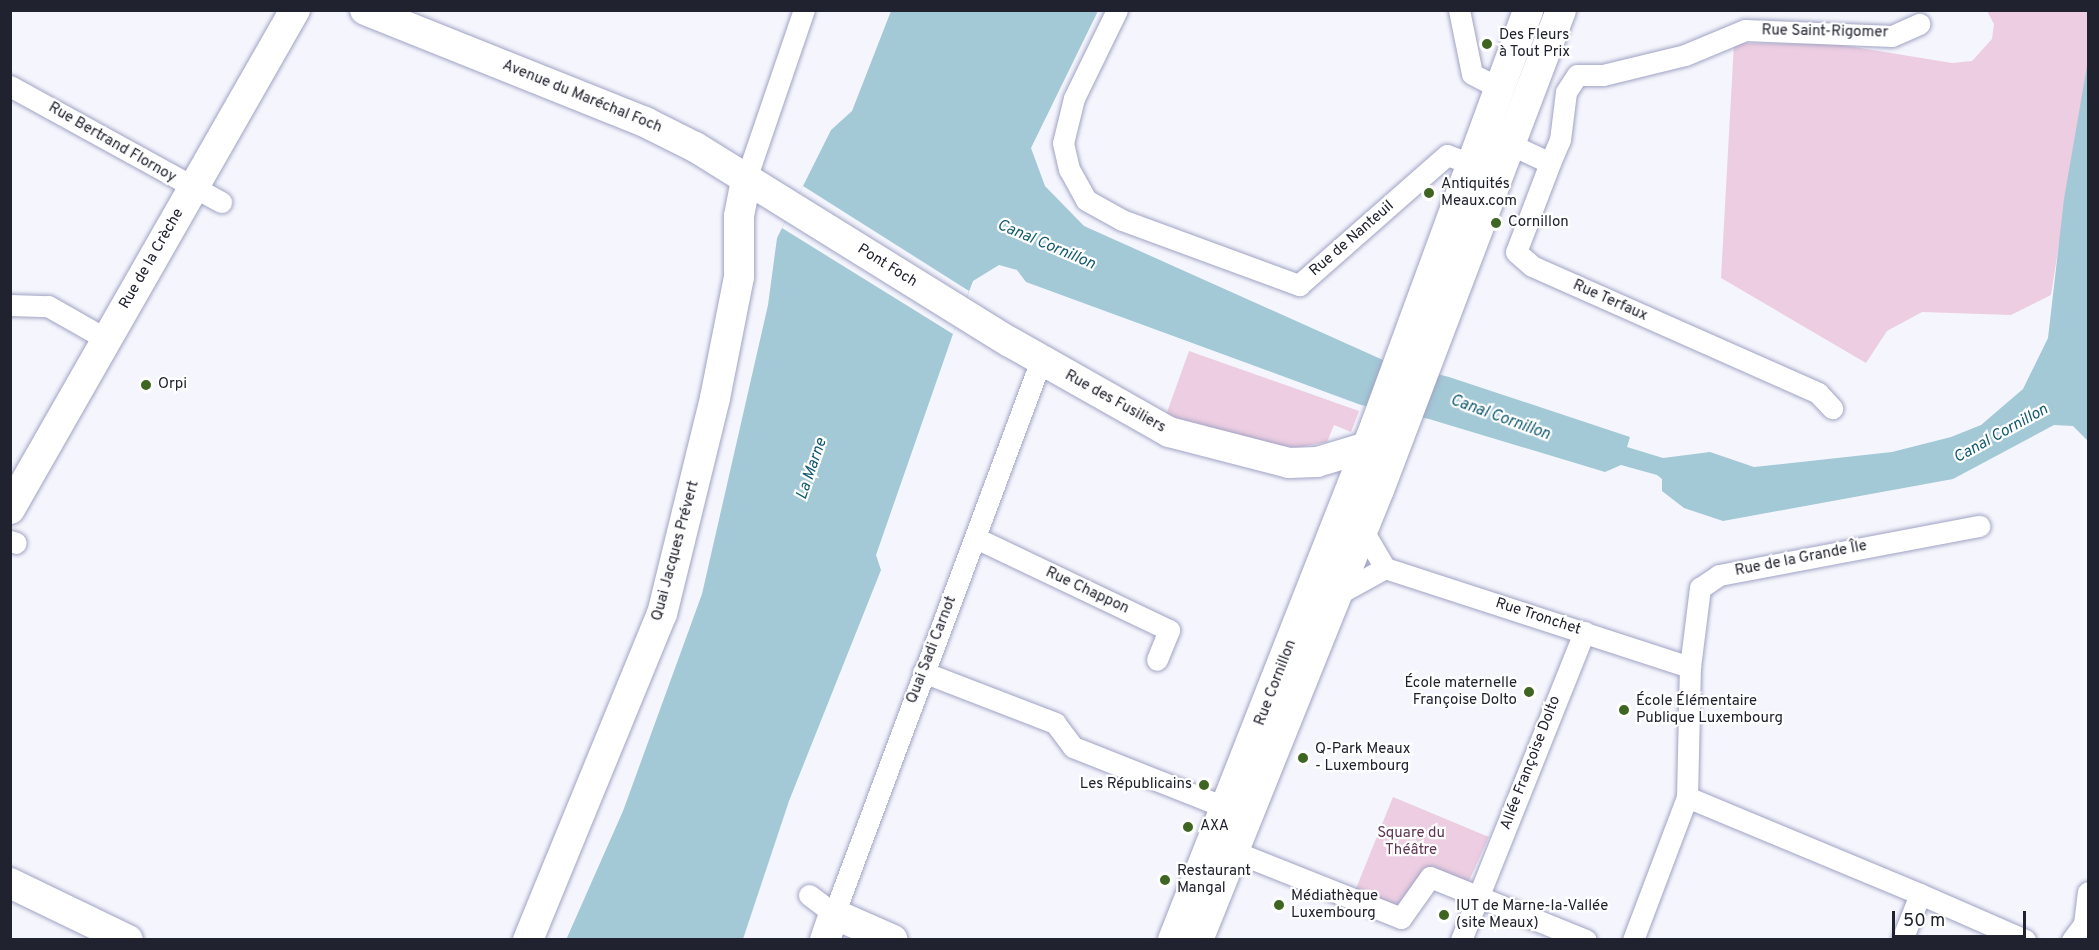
<!DOCTYPE html>
<html>
<head>
<meta charset="utf-8">
<style>
  body { margin:0 }
  #map { position:relative; width:2099px; height:950px; overflow:hidden; background:#f5f6fd; font-family:Overpass,sans-serif }
  div>[style] { position:absolute }
  .green>* { inset:0; background:#eccde1 }
  .water>* { inset:0; background:#a3c8d6 }
  .pier>* { inset:0; background:#f5f6fd }
  .roads { filter:drop-shadow(0 0 2px #a0a3c4) drop-shadow(0 0 2px #a0a3c4) }
  .street>* { height:21px; margin:-10.5px; padding:0 10.5px; transform-origin:10.5px; border-radius:10.5px; background:#fff }
  .secondary>* { height:30px; margin:-15px; padding:0 15px; transform-origin:15px; border-radius:15px; background:#fff }
  .dots>* { width:16px; height:16px; translate:-50% -50%; box-sizing:border-box; border:3px solid #fff; border-radius:50% }
  span { translate:-50% -50%; white-space:nowrap; text-align:center; line-height:1.15; -webkit-text-stroke:4.5px #fff; paint-order:stroke }
  .street-label { font-size:15px; color:#21222f }
  .poi-label { font-size:15px; color:#21222f }
  .left { translate:0 -50%; text-align:left }
  .right { translate:-100% -50%; text-align:right }
  .park-label { font-size:15px; color:#603553 }
  .water-label { font-size:16px; color:#10596e; font-style:italic }
  .frame { position:absolute; inset:0; border:12px solid #21222f; pointer-events:none }
  .scale { position:absolute; left:1892px; top:911px; width:134px; height:27px; box-sizing:border-box; border:3px solid #21222f; border-top:0; padding-left:8px; font-size:18px; line-height:21px; white-space:nowrap; color:#21222f; -webkit-text-stroke:4px #fff; paint-order:stroke }
</style>
</head>
<body>
<div id="map">
  <div class="green">
    <div style="clip-path:polygon(1987px 11px,2088px 11px,2088px 61px,2051px 295px,2011px 315px,1922px 312px,1887px 331px,1866px 363px,1721px 278px,1734px 43px,1836px 44px,1952px 63px,1972px 61px,1992px 39px,1994px 24px)"></div>
    <div style="clip-path:polygon(1189px 351px,1359px 411px,1351px 432px,1334px 425px,1327px 442px,1296px 448px,1251px 440px,1166px 415px)"></div>
    <div style="clip-path:polygon(1393px 797px,1489px 837px,1468px 883px,1430px 868px,1401px 908px,1355px 891px)"></div>
  </div>
  <div class="water">
    <div style="clip-path:polygon(891px 11px,1098px 11px,1031px 148px,1045px 186px,1084px 226px,1383px 360px,1449px 377px,1630px 437px,1627px 447px,1663px 458px,1710px 452px,1754px 467px,1892px 452px,1951px 437px,1981px 425px,2023px 389px,2048px 338px,2064px 199px,2088px 60px,2088px 441px,2073px 426px,2054px 425px,1953px 479px,1723px 521px,1684px 508px,1662px 491px,1662px 479px,1657px 475px,1621px 465px,1605px 472px,1429px 419px,1361px 405px,1026px 282px,1017px 270px,999px 265px,973px 281px,953px 334px,876px 555px,881px 570px,789px 801px,743px 939px,566px 940px,623px 811px,702px 594px,768px 305px,777px 238px,831px 130px,852px 111px)"></div>
  </div>
  <div class="pier">
    <div style="clip-path:polygon(803px 186px,969px 291px,953px 334px,782px 228px)"></div>
  </div>
  <div class="roads">
    <div class="street">
      <div style="left:1117px;top:10px;width:98px;rotate:116deg"></div>
      <div style="left:1074px;top:98px;width:46px;rotate:103.7deg"></div>
      <div style="left:1063px;top:143px;width:27px;rotate:77deg"></div>
      <div style="left:1069px;top:169px;width:35px;rotate:61deg"></div>
      <div style="left:1086px;top:200px;width:41px;rotate:29.1deg"></div>
      <div style="left:1122px;top:220px;width:189px;rotate:20.2deg"></div>
      <div style="left:1299px;top:285px;width:197px;rotate:-41.3deg"></div>
      <div style="left:1447px;top:155px;width:38px;rotate:20deg"></div>
      <div style="left:1459px;top:10px;width:65px;rotate:78.5deg"></div>
      <div style="left:1472px;top:74px;width:30px;rotate:27deg"></div>
      <div style="left:10px;top:86px;width:241px;rotate:28.8deg"></div>
      <div style="left:1499px;top:139px;width:56px;rotate:25.2deg"></div>
      <div style="left:1550px;top:163px;width:95px;rotate:110.9deg"></div>
      <div style="left:1516px;top:252px;width:21px;rotate:41deg"></div>
      <div style="left:1532px;top:266px;width:313px;rotate:23.9deg"></div>
      <div style="left:1818px;top:393px;width:21px;rotate:47deg"></div>
      <div style="left:1550px;top:163px;width:25px;rotate:-67deg"></div>
      <div style="left:1560px;top:140px;width:48px;rotate:-82.9deg"></div>
      <div style="left:1566px;top:92px;width:20px;rotate:-57deg"></div>
      <div style="left:1577px;top:75px;width:26px"></div>
      <div style="left:1603px;top:75px;width:84px;rotate:-13.7deg"></div>
      <div style="left:1685px;top:55px;width:65px;rotate:-22.6deg"></div>
      <div style="left:1745px;top:30px;width:147px;rotate:2.3deg"></div>
      <div style="left:1892px;top:36px;width:30px;rotate:-24deg"></div>
      <div style="left:746px;top:179px;width:179px;rotate:-71.1deg"></div>
      <div style="left:10px;top:305px;width:38px;rotate:2deg"></div>
      <div style="left:48px;top:306px;width:67px;rotate:29.6deg"></div>
      <div style="left:1361px;top:521px;width:8px;rotate:83deg"></div>
      <div style="left:1362px;top:529px;width:45px;rotate:59.5deg"></div>
      <div style="left:976px;top:538px;width:214px;rotate:25.5deg"></div>
      <div style="left:1169px;top:630px;width:32px;rotate:112deg"></div>
      <div style="left:10px;top:541px;width:6px;rotate:18deg"></div>
      <div style="left:1385px;top:568px;width:321px;rotate:18deg"></div>
      <div style="left:1336px;top:595px;width:56px;rotate:-28.9deg"></div>
      <div style="left:923px;top:672px;width:142px;rotate:21.1deg"></div>
      <div style="left:1055px;top:723px;width:30px;rotate:53deg"></div>
      <div style="left:1073px;top:747px;width:166px;rotate:21.6deg"></div>
      <div style="left:1687px;top:797px;width:252px;rotate:22.6deg"></div>
      <div style="left:1920px;top:894px;width:49px;rotate:111.4deg"></div>
      <div style="left:1233px;top:851px;width:181px;rotate:21.7deg"></div>
      <div style="left:1401px;top:918px;width:50px;rotate:-54.7deg"></div>
      <div style="left:1430px;top:877px;width:168px;rotate:22deg"></div>
      <div style="left:1920px;top:894px;width:115px;rotate:23.7deg"></div>
      <div style="left:809px;top:895px;width:31px;rotate:37deg"></div>
      <div style="left:834px;top:914px;width:591px;rotate:-69.51deg"></div>
      <div style="left:1461px;top:940px;width:332px;rotate:-68.2deg"></div>
      <div style="left:1633px;top:940px;width:153px;rotate:-69.3deg"></div>
      <div style="left:1687px;top:797px;width:130px;rotate:-88.7deg"></div>
      <div style="left:1690px;top:667px;width:80px;rotate:-82.8deg"></div>
      <div style="left:1700px;top:588px;width:23px;rotate:-34deg"></div>
      <div style="left:1719px;top:575px;width:265px;rotate:-10.7deg"></div>
      <div style="left:2072px;top:940px;width:20px;rotate:-53deg"></div>
      <div style="left:2084px;top:924px;width:32px;rotate:-83deg"></div>
    </div>
    <div class="secondary">
      <div style="left:365px;top:10px;width:302px;rotate:21.8deg"></div>
      <div style="left:645px;top:122px;width:56px;rotate:26.6deg"></div>
      <div style="left:695px;top:147px;width:370px;rotate:31.8deg"></div>
      <div style="left:1010px;top:342px;width:183px;rotate:29.5deg"></div>
      <div style="left:1169px;top:432px;width:124px;rotate:14.5deg"></div>
      <div style="left:1289px;top:463px;width:28px;rotate:-2deg"></div>
      <div style="left:1317px;top:462px;width:52px;rotate:-16.7deg"></div>
      <div style="left:10px;top:509px;width:575px;rotate:-60.27deg"></div>
      <div style="left:10px;top:883px;width:131px;rotate:25.8deg"></div>
      <div style="left:528px;top:940px;width:352px;rotate:-67.7deg"></div>
      <div style="left:662px;top:614px;width:222px;rotate:-76.2deg"></div>
      <div style="left:715px;top:398px;width:123px;rotate:-78.8deg"></div>
      <div style="left:739px;top:277px;width:61px;rotate:-90deg"></div>
      <div style="left:739px;top:216px;width:38px;rotate:-79deg"></div>
      <div style="left:825px;top:940px;width:28px;rotate:-71deg"></div>
      <div style="left:834px;top:914px;width:64px;rotate:23.8deg"></div>
      <div style="left:1173px;top:940px;width:554px;rotate:-68.52deg"></div>
      <div style="left:1376px;top:424px;width:441px;rotate:-69.8deg"></div>
      <div style="left:1198px;top:940px;width:485px;rotate:-68.1deg"></div>
      <div style="left:1379px;top:490px;width:513px;rotate:-69.23deg"></div>
    </div>
  </div>
  <div class="dots">
    <div style="left:1487px;top:44px;background:#3e6622"></div>
    <div style="left:1429px;top:193px;background:#3e6622"></div>
    <div style="left:1496px;top:223px;background:#3e6622"></div>
    <div style="left:146px;top:385px;background:#3e6622"></div>
    <div style="left:1529px;top:692px;background:#3e6622"></div>
    <div style="left:1624px;top:710px;background:#3e6622"></div>
    <div style="left:1303px;top:758px;background:#3e6622"></div>
    <div style="left:1204px;top:785px;background:#3e6622"></div>
    <div style="left:1188px;top:827px;background:#3e6622"></div>
    <div style="left:1165px;top:880px;background:#3e6622"></div>
    <div style="left:1279px;top:905px;background:#3e6622"></div>
    <div style="left:1444px;top:915px;background:#3e6622"></div>
  </div>
  <div class="street-label">
    <span style="left:1825px;top:32px;rotate:1deg">Rue Saint-Rigomer</span>
    <span style="left:582px;top:97px;rotate:22deg">Avenue du Maréchal Foch</span>
    <span style="left:112px;top:143px;rotate:30deg">Rue Bertrand Flornoy</span>
    <span style="left:1352px;top:239px;rotate:-41deg">Rue de Nanteuil</span>
    <span style="left:152px;top:259px;rotate:-60deg">Rue de la Crèche</span>
    <span style="left:887px;top:266px;rotate:32deg">Pont Foch</span>
    <span style="left:1610px;top:301px;rotate:24deg">Rue Terfaux</span>
    <span style="left:1115px;top:402px;rotate:29deg">Rue des Fusiliers</span>
    <span style="left:676px;top:551px;rotate:-75deg">Quai Jacques Prévert</span>
    <span style="left:1801px;top:559px;rotate:-11deg">Rue de la Grande Île</span>
    <span style="left:1087px;top:591px;rotate:25deg">Rue Chappon</span>
    <span style="left:1538px;top:617px;rotate:18deg">Rue Tronchet</span>
    <span style="left:932px;top:650px;rotate:-69deg">Quai Sadi Carnot</span>
    <span style="left:1276px;top:683px;rotate:-69deg">Rue Cornillon</span>
    <span style="left:1531px;top:763px;rotate:-69deg">Allée Françoise Dolto</span>
  </div>
  <div class="poi-label">
    <span class="left" style="left:1499px;top:44px">Des Fleurs<br>à Tout Prix</span>
    <span class="left" style="left:1441px;top:193px">Antiquités<br>Meaux.com</span>
    <span class="left" style="left:1508px;top:223px">Cornillon</span>
    <span class="left" style="left:158px;top:385px">Orpi</span>
    <span class="right" style="left:1517px;top:692px">École maternelle<br>Françoise Dolto</span>
    <span class="left" style="left:1636px;top:710px">École Élémentaire<br>Publique Luxembourg</span>
    <span class="left" style="left:1315px;top:758px">Q-Park Meaux<br>- Luxembourg</span>
    <span class="right" style="left:1192px;top:785px">Les Républicains</span>
    <span class="left" style="left:1200px;top:827px">AXA</span>
    <span class="left" style="left:1177px;top:880px">Restaurant<br>Mangal</span>
    <span class="left" style="left:1291px;top:905px">Médiathèque<br>Luxembourg</span>
    <span class="left" style="left:1456px;top:915px">IUT de Marne-la-Vallée<br>(site Meaux)</span>
  </div>
  <div class="park-label">
    <span style="left:1411px;top:842px">Square du<br>Théâtre</span>
  </div>
  <div class="water-label">
    <span style="left:1046px;top:245px;rotate:23deg">Canal Cornillon</span>
    <span style="left:1500px;top:418px;rotate:20deg">Canal Cornillon</span>
    <span style="left:2001px;top:434px;rotate:-29deg">Canal Cornillon</span>
    <span style="left:812px;top:469px;rotate:-71deg">La Marne</span>
  </div>
  <div class="frame"></div>
  <div class="scale">50 m</div>
</div>
</body>
</html>
